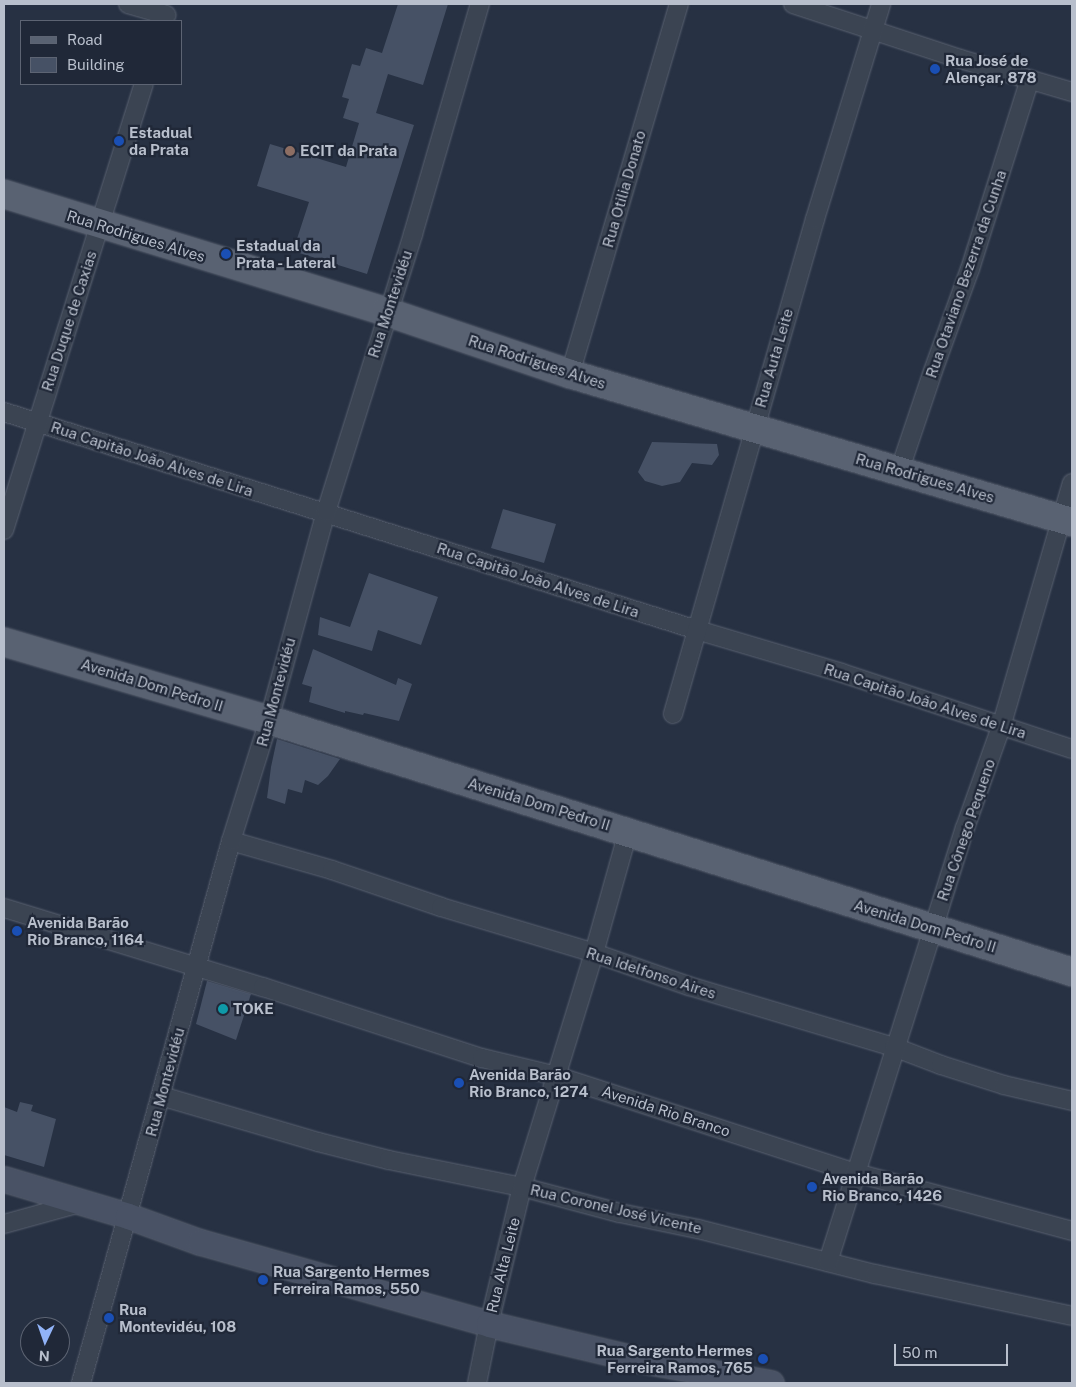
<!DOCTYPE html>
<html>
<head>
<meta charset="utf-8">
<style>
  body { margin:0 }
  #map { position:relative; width:1076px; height:1387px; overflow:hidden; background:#273143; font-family:"Public Sans",sans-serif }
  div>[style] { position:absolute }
  .building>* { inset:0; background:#465165 }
  .roads { filter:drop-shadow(0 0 1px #596170) drop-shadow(0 0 1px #596170) }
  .street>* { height:18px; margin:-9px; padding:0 9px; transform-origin:9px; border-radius:9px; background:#3b4452 }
  .secondary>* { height:25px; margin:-12.5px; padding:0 12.5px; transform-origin:12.5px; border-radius:12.5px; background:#495265 }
  .primary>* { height:28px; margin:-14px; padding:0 14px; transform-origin:14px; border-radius:14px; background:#596272 }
  .dots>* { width:14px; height:14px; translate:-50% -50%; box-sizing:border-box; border:2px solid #202838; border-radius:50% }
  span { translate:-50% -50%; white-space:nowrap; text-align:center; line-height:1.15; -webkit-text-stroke:4.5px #202838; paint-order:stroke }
  .poi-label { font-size:15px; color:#b8bfcc; font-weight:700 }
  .left { translate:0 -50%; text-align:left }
  .right { translate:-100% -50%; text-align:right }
  .street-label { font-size:15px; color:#b8bfcc }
  .frame { position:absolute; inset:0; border:5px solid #b8bfcc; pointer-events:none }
  .legend { position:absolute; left:20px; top:20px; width:162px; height:65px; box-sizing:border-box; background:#202838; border:1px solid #5d6473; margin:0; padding:6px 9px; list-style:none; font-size:15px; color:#b8bfcc }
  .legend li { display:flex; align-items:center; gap:10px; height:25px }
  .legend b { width:25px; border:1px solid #5d6473 }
  .north { position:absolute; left:20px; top:1317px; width:50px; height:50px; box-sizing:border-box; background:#202838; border:1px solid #5d6473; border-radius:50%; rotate:183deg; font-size:14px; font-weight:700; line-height:20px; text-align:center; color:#b8bfcc }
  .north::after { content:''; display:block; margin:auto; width:18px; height:22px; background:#91b3f8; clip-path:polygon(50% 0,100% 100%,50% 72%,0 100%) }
  .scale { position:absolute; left:894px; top:1344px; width:114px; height:22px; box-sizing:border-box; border:2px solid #b8bfcc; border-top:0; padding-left:6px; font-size:15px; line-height:18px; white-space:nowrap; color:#b8bfcc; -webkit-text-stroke:4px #202838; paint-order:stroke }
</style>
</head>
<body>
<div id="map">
  <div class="building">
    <div style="clip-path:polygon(398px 4px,448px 4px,423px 85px,388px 74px,376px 113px,414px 125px,367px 274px,293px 251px,309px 202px,257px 186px,270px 144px,346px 167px,359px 123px,343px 118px,349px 99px,342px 97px,352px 64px,360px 66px,366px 48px,382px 53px)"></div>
    <div style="clip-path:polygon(652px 442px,717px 444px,719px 455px,712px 465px,692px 463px,680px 482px,662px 486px,645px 481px,638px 472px)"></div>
    <div style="clip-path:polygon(503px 509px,556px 524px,544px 563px,491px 548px)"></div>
    <div style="clip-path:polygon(369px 573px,438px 597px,421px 645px,378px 630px,372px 651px,318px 635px,320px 617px,350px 627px)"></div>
    <div style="clip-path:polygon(313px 649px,396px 685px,398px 678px,412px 684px,399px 721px,364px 713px,363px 715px,345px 711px,345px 713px,309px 702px,312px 687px,302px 684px)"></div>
    <div style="clip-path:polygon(277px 739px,340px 759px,328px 776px,318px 785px,305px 780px,302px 793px,288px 789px,285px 804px,267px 798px,271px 767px)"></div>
    <div style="clip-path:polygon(207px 981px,251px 994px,236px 1040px,196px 1024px)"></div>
    <div style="clip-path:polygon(20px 1102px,33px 1105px,31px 1111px,56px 1119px,44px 1167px,4px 1155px,4px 1107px,17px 1112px)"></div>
  </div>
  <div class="roads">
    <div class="street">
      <div style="left:128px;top:4px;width:40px;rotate:16deg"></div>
      <div style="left:793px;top:4px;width:176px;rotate:18.2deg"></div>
      <div style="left:960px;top:59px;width:117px;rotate:16.4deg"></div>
      <div style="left:570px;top:374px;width:386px;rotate:-73.6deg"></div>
      <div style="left:4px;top:412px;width:726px;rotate:17.46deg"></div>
      <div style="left:697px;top:630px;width:151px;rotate:16.5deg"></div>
      <div style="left:842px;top:673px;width:242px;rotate:18.3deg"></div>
      <div style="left:900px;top:469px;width:103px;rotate:-71.4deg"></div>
      <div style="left:933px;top:371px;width:109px;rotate:-70.1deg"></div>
      <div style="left:970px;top:269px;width:199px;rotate:-72.5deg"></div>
      <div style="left:4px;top:530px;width:467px;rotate:-72.6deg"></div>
      <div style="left:673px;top:714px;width:515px;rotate:-73.99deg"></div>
      <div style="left:815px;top:219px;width:225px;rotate:-72.9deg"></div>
      <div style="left:231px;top:841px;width:105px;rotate:16deg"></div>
      <div style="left:332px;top:870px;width:115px;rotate:18.7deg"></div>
      <div style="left:441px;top:907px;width:160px;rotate:16.7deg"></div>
      <div style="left:594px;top:953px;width:101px;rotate:19.2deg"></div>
      <div style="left:689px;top:986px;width:214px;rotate:16.6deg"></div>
      <div style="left:894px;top:1047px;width:50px;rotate:21deg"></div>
      <div style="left:941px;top:1065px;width:66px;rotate:17.6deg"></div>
      <div style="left:1004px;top:1085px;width:70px;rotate:13.2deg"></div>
      <div style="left:4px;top:908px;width:271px;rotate:17deg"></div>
      <div style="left:263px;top:987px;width:230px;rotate:18deg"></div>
      <div style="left:482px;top:1058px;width:77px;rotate:13.5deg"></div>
      <div style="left:557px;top:1076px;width:314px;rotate:18deg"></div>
      <div style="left:856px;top:1173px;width:224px;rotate:15deg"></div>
      <div style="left:161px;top:1096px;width:164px;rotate:16.3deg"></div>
      <div style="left:318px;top:1142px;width:73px;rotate:14.2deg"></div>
      <div style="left:389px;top:1160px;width:136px;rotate:11.5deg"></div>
      <div style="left:522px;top:1187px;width:101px;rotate:14.9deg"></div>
      <div style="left:620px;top:1213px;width:80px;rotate:11.6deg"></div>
      <div style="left:698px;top:1229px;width:183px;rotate:14.3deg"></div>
      <div style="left:875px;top:1274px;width:201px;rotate:12deg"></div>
      <div style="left:4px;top:1224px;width:79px;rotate:-15.4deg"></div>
      <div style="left:828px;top:1262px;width:455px;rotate:-72.5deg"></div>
      <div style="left:965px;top:828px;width:107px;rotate:-70.4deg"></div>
      <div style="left:1001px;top:727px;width:254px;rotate:-73.8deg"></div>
      <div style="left:81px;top:1383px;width:562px;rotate:-74.53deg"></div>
      <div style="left:231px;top:841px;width:127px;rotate:-72.6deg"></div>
      <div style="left:269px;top:720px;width:216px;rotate:-74.7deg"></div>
      <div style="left:326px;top:512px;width:291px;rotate:-72.6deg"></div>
      <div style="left:413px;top:234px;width:240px;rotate:-73.8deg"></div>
      <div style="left:477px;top:1383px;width:60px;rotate:-78.5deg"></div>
      <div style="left:489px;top:1324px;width:141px;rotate:-76.5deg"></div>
      <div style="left:522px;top:1187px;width:245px;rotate:-72.9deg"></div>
      <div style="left:594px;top:953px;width:126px;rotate:-74.3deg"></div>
    </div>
    <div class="secondary">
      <div style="left:4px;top:1179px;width:129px;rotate:16.6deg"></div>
      <div style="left:128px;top:1216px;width:77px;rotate:19.9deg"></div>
      <div style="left:200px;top:1242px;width:300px;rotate:15.8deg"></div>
      <div style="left:489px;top:1324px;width:155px;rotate:13.4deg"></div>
      <div style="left:640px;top:1360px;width:133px;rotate:10deg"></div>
    </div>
    <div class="primary">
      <div style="left:4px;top:194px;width:401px;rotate:17.1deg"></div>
      <div style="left:387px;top:312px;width:193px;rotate:18.7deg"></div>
      <div style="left:570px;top:374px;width:523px;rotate:16.43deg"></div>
      <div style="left:4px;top:642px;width:276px;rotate:16.4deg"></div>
      <div style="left:269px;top:720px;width:842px;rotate:17.42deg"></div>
    </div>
  </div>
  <div class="dots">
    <div style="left:935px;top:69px;background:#1a4fb4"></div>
    <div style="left:119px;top:141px;background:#1a4fb4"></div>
    <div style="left:290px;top:151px;background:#8d6e63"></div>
    <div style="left:226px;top:254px;background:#1a4fb4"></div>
    <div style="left:17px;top:931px;background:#1a4fb4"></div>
    <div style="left:223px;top:1009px;background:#0f9aa8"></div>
    <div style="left:459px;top:1083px;background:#1a4fb4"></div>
    <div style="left:812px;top:1187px;background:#1a4fb4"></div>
    <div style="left:263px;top:1280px;background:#1a4fb4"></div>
    <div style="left:109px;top:1318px;background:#1a4fb4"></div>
    <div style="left:763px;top:1359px;background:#1a4fb4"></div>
  </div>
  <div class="poi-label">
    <span class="left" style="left:945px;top:69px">Rua José de<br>Alençar, 878</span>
    <span class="left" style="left:129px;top:141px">Estadual<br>da Prata</span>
    <span class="left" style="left:300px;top:151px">ECIT da Prata</span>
    <span class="left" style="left:236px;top:254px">Estadual da<br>Prata - Lateral</span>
    <span class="left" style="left:27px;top:931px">Avenida Barão<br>Rio Branco, 1164</span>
    <span class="left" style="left:233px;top:1009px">TOKE</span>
    <span class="left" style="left:469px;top:1083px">Avenida Barão<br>Rio Branco, 1274</span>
    <span class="left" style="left:822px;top:1187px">Avenida Barão<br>Rio Branco, 1426</span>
    <span class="left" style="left:273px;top:1280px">Rua Sargento Hermes<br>Ferreira Ramos, 550</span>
    <span class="left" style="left:119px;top:1318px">Rua<br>Montevidéu, 108</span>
    <span class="right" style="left:753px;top:1359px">Rua Sargento Hermes<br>Ferreira Ramos, 765</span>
  </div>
  <div class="street-label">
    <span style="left:624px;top:189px;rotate:-74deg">Rua Otilia Donato</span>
    <span style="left:136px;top:236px;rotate:17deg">Rua Rodrigues Alves</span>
    <span style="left:966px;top:274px;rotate:-71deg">Rua Otaviano Bezerra da Cunha</span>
    <span style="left:390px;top:304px;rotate:-72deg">Rua Montevidéu</span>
    <span style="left:69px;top:321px;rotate:-72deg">Rua Duque de Caxias</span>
    <span style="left:774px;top:358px;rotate:-74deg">Rua Auta Leite</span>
    <span style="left:537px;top:362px;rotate:18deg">Rua Rodrigues Alves</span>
    <span style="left:152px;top:459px;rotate:18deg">Rua Capitão João Alves de Lira</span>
    <span style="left:925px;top:478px;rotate:16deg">Rua Rodrigues Alves</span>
    <span style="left:538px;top:580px;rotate:18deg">Rua Capitão João Alves de Lira</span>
    <span style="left:152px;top:685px;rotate:17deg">Avenida Dom Pedro II</span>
    <span style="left:276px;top:692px;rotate:-75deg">Rua Montevidéu</span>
    <span style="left:925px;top:701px;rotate:18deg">Rua Capitão João Alves de Lira</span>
    <span style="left:539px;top:804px;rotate:17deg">Avenida Dom Pedro II</span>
    <span style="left:966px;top:830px;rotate:-71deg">Rua Cônego Pequeno</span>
    <span style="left:925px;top:926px;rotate:17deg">Avenida Dom Pedro II</span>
    <span style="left:651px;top:973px;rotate:18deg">Rua Idelfonso Aires</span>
    <span style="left:165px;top:1082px;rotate:-75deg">Rua Montevidéu</span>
    <span style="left:666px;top:1111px;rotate:18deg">Avenida Rio Branco</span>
    <span style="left:616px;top:1209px;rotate:13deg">Rua Coronel José Vicente</span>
    <span style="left:503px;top:1265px;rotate:-76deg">Rua Alta Leite</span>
  </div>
  <div class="frame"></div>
  <ul class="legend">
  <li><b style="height:6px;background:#596272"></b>Road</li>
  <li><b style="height:14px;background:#465165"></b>Building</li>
  </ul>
  <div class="north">N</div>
  <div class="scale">50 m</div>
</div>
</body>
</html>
